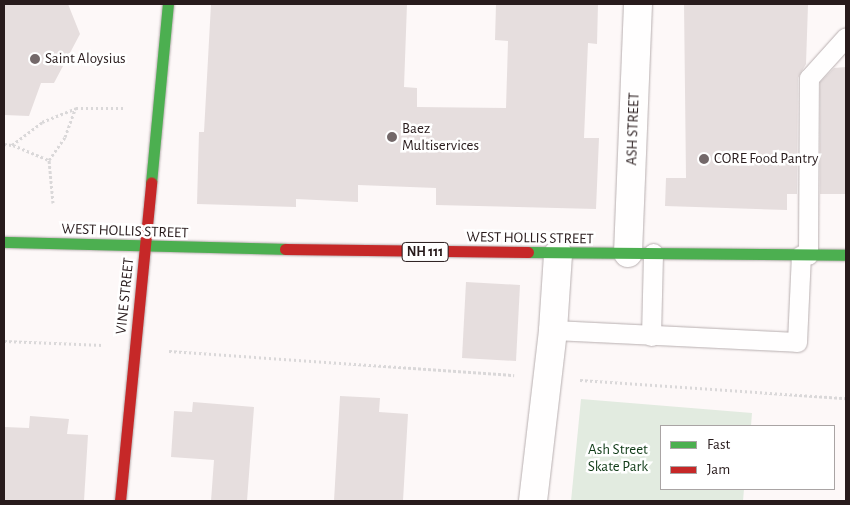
<!DOCTYPE html>
<html>
<head>
<meta charset="utf-8">
<style>
  body { margin:0 }
  #map { position:relative; width:850px; height:505px; overflow:hidden; background:#fdf8f8; font-family:"Alegreya Sans",sans-serif }
  div>[style] { position:absolute }
  .green>* { inset:0; background:#e2ebe0 }
  .building>* { inset:0; background:#e6dede }
  .path>* { height:3px; margin-top:-1.5px; transform-origin:0; background:repeating-linear-gradient(90deg,#dad8d9 0 2.5px,transparent 0 5px) }
  .roads { filter:drop-shadow(0 0 1px #b8afb0) drop-shadow(0 0 1px #b8afb0) }
  .lane>* { height:19px; margin:-9.5px; padding:0 9.5px; transform-origin:9.5px; border-radius:9.5px; background:#fffefe }
  .street>* { height:28px; margin:-14px; padding:0 14px; transform-origin:14px; border-radius:14px; background:#fffefe }
  .fast>* { height:11px; margin:-5.5px; padding:0 5.5px; transform-origin:5.5px; border-radius:5.5px; background:#4caf50 }
  .jam>* { height:11px; margin:-5.5px; padding:0 5.5px; transform-origin:5.5px; border-radius:5.5px; background:#c62828 }
  .dots>* { width:14px; height:14px; translate:-50% -50%; box-sizing:border-box; border:2px solid #fff; border-radius:50% }
  span { translate:-50% -50%; white-space:nowrap; text-align:center; line-height:1.15; -webkit-text-stroke:5px #fff; paint-order:stroke }
  .shield-label span { padding:1px 4px; background:#fff; border:1px solid; border-radius:4px; -webkit-text-stroke-width:0 }
  .shield-label { font-size:14px; color:#281b1c; font-weight:700 }
  .poi-label { font-size:15px; color:#281b1c }
  .left { translate:0 -50%; text-align:left }
  .street-label { font-size:15px; color:#281b1c }
  .park-label { font-size:15px; color:#103b17 }
  .frame { position:absolute; inset:0; border:5px solid #281b1c; pointer-events:none }
  .legend { position:absolute; left:660px; top:425px; width:175px; height:65px; box-sizing:border-box; background:#fff; border:1px solid #a9a4a4; margin:0; padding:6px 9px; list-style:none; font-size:15px; color:#281b1c }
  .legend li { display:flex; align-items:center; gap:10px; height:25px }
  .legend b { width:25px; border:1px solid #a9a4a4 }
</style>
</head>
<body>
<div id="map">
  <div class="green">
    <div style="clip-path:polygon(581px 399px,752px 413px,751px 426px,661px 426px,661px 489px,744px 489px,743px 501px,571px 501px)"></div>
  </div>
  <div class="building">
    <div style="clip-path:polygon(4px 4px,68px 4px,80px 34px,54px 83px,41px 83px,29px 116px,4px 115px)"></div>
    <div style="clip-path:polygon(211px 4px,407px 4px,404px 87px,417px 88px,417px 107px,506px 108px,508px 41px,495px 40px,496px 4px,598px 4px,597px 44px,588px 43px,584px 138px,599px 138px,596px 209px,436px 205px,436px 188px,358px 185px,358px 202px,296px 199px,296px 207px,197px 204px,199px 132px,204px 132px)"></div>
    <div style="clip-path:polygon(684px 4px,808px 5px,806px 64px,798px 78px,797px 194px,787px 194px,787px 210px,665px 206px,666px 178px,686px 178px)"></div>
    <div style="clip-path:polygon(846px 67px,846px 194px,820px 194px,820px 82px,834px 68px)"></div>
    <div style="clip-path:polygon(466px 282px,520px 285px,516px 361px,462px 358px)"></div>
    <div style="clip-path:polygon(340px 396px,380px 398px,379px 412px,408px 414px,403px 501px,334px 501px)"></div>
    <div style="clip-path:polygon(193px 402px,254px 407px,247px 501px,211px 501px,214px 460px,171px 457px,174px 411px,192px 412px)"></div>
    <div style="clip-path:polygon(30px 416px,69px 419px,67px 434px,88px 435px,84px 501px,4px 501px,4px 427px,29px 428px)"></div>
  </div>
  <div class="path">
    <div style="left:4px;top:144px;width:8px;rotate:7deg"></div>
    <div style="left:12px;top:145px;width:38px;rotate:-37deg"></div>
    <div style="left:42px;top:122px;width:37px;rotate:-22deg"></div>
    <div style="left:76px;top:108px;width:48px"></div>
    <div style="left:13px;top:145px;width:39px;rotate:23deg"></div>
    <div style="left:53px;top:203px;width:43px;rotate:-95.3deg"></div>
    <div style="left:49px;top:160px;width:28px;rotate:-55deg"></div>
    <div style="left:65px;top:137px;width:30px;rotate:-70deg"></div>
    <div style="left:4px;top:341px;width:99px;rotate:2.3deg"></div>
    <div style="left:169px;top:351px;width:346px;rotate:4deg"></div>
    <div style="left:580px;top:380px;width:267px;rotate:3.9deg"></div>
  </div>
  <div class="roads">
    <div class="lane">
      <div style="left:808px;top:255px;width:177px;rotate:-89.7deg"></div>
      <div style="left:809px;top:78px;width:55px;rotate:-47.9deg"></div>
      <div style="left:553px;top:330px;width:244px;rotate:2.8deg"></div>
      <div style="left:797px;top:342px;width:87px;rotate:-87.4deg"></div>
      <div style="left:651px;top:336px;width:83px;rotate:-88.6deg"></div>
    </div>
    <div class="street">
      <div style="left:628px;top:253px;width:249px;rotate:-87.7deg"></div>
      <div style="left:533px;top:501px;width:172px;rotate:-83.3deg"></div>
      <div style="left:553px;top:330px;width:76px;rotate:-86.2deg"></div>
    </div>
    <div class="fast">
      <div style="left:151px;top:183px;width:180px;rotate:-84.6deg"></div>
      <div style="left:4px;top:242px;width:281px;rotate:1.4deg"></div>
      <div style="left:528px;top:252px;width:318px;rotate:0.5deg"></div>
    </div>
    <div class="jam">
      <div style="left:285px;top:249px;width:243px;rotate:0.7deg"></div>
      <div style="left:120px;top:501px;width:320px;rotate:-84.4deg"></div>
    </div>
  </div>
  <div class="dots">
    <div style="left:35px;top:59px;background:#736869"></div>
    <div style="left:392px;top:137px;background:#736869"></div>
    <div style="left:704px;top:159px;background:#736869"></div>
  </div>
  <div class="shield-label">
    <span style="left:425px;top:252px">NH 111</span>
  </div>
  <div class="poi-label">
    <span class="left" style="left:45px;top:59px">Saint Aloysius</span>
    <span class="left" style="left:402px;top:137px">Baez<br>Multiservices</span>
    <span class="left" style="left:714px;top:159px">CORE Food Pantry</span>
  </div>
  <div class="street-label">
    <span style="left:633px;top:129px;rotate:-88deg">ASH STREET</span>
    <span style="left:125px;top:231px;rotate:2deg">WEST HOLLIS STREET</span>
    <span style="left:530px;top:238px;rotate:1deg">WEST HOLLIS STREET</span>
    <span style="left:125px;top:296px;rotate:-84deg">VINE STREET</span>
  </div>
  <div class="park-label">
    <span style="left:618px;top:458px">Ash Street<br>Skate Park</span>
  </div>
  <div class="frame"></div>
  <ul class="legend">
  <li><b style="height:6px;background:#4caf50"></b>Fast</li>
  <li><b style="height:6px;background:#c62828"></b>Jam</li>
  </ul>
</div>
</body>
</html>
